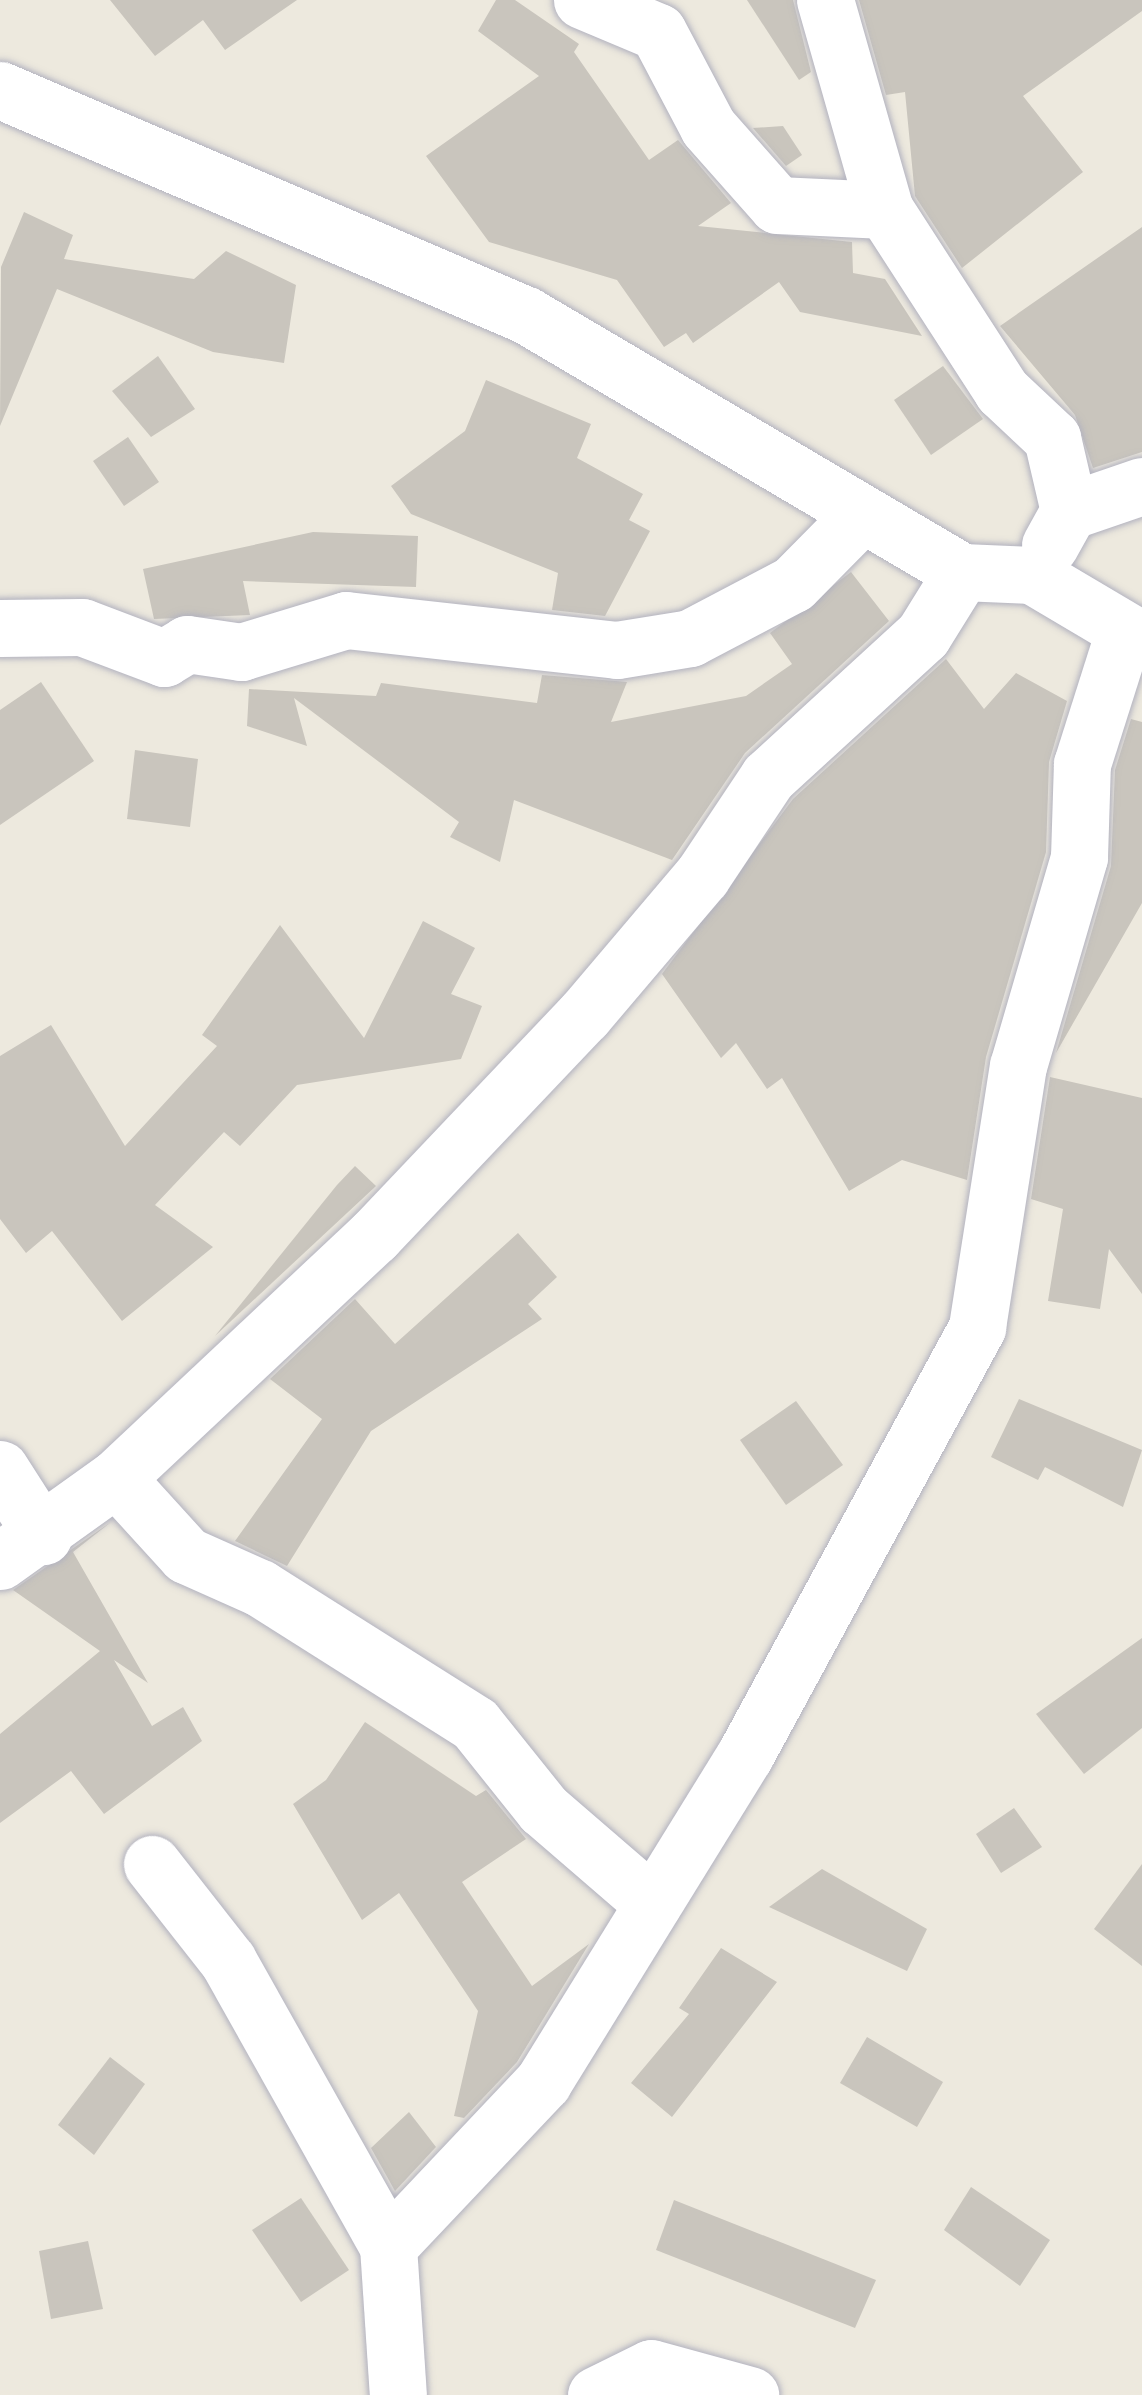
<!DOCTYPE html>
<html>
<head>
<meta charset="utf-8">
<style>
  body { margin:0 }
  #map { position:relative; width:1142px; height:2395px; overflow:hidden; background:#ede9de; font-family:"Public Sans",sans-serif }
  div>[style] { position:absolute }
  .building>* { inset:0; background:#c9c5bd }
  .roads { filter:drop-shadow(0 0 3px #b2b2bf) drop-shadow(0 0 3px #b2b2bf) }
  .minor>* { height:57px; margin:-28.5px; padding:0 28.5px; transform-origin:28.5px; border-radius:28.5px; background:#fff }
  span { translate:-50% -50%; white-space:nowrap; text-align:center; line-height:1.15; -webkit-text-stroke:9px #fff; paint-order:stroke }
</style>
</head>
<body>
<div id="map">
  <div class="building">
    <div style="clip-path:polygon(110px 0,297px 0,225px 50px,203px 20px,155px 56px)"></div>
    <div style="clip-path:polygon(496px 0,515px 0,579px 44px,574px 52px,649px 160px,678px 140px,731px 203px,698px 226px,852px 242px,853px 273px,885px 279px,922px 336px,800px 312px,779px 282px,693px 343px,686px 333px,664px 347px,617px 280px,489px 242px,426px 156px,539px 76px,478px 31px)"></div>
    <div style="clip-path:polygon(747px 0,793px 0,811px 72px,799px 80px)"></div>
    <div style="clip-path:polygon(859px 0,1142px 0,1142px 11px,1023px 96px,1083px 172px,962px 268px,915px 196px,905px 92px,886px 95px)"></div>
    <div style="clip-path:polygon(783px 126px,802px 155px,786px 166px,753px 128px)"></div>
    <div style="clip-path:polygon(24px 212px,73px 235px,64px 259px,194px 279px,226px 251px,296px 285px,284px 363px,213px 352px,57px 289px,0 426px,1px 267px)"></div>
    <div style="clip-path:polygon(1142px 227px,1142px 452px,1093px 468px,1075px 415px,1000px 326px)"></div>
    <div style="clip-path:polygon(158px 356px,195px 409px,151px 437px,112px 391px)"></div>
    <div style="clip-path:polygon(943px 366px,983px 419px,931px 455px,894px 400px)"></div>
    <div style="clip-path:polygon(486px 380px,591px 424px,577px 458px,643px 494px,629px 520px,650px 531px,605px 616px,552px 610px,558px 573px,411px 514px,391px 486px,465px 431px)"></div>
    <div style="clip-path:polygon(128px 437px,159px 482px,124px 506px,93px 461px)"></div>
    <div style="clip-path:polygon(313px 532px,418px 536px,416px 587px,243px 581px,250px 615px,154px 619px,143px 569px)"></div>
    <div style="clip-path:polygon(851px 572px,889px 621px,745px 753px,672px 860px,514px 800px,500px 862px,450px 837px,459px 822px,294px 698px,307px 746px,247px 726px,249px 689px,376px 696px,381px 683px,537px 703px,542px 675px,627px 682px,611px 722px,746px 696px,792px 664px,770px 633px)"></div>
    <div style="clip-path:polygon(946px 659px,984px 709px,1016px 673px,1067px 701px,1049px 762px,1046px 852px,986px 1057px,967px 1180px,902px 1160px,849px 1191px,782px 1078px,767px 1089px,736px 1043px,721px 1058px,662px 974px,793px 799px)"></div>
    <div style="clip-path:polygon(41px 682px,94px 761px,0 825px,0 710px)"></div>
    <div style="clip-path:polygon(1131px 719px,1142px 722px,1142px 903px,1056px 1053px,1111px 866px,1115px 770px)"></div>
    <div style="clip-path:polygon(135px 750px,198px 759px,190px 827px,127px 819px)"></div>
    <div style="clip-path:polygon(423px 921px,475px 948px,451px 994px,482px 1006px,461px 1059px,297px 1085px,240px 1146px,224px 1132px,155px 1205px,213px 1247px,122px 1321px,52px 1231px,26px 1253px,0 1219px,0 1056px,51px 1025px,125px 1146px,217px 1046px,202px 1035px,280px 925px,364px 1038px)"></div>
    <div style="clip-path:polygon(1050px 1077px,1142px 1098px,1142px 1294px,1109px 1249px,1100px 1309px,1048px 1301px,1063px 1209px,1031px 1199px)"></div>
    <div style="clip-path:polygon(355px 1166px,376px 1186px,215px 1336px,337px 1185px)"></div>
    <div style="clip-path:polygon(518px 1233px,557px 1277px,528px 1304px,542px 1319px,371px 1431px,287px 1566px,235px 1541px,322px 1419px,270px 1379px,355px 1299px,395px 1344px)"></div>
    <div style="clip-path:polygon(1019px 1399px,1142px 1450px,1123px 1507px,1045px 1467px,1038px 1480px,991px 1457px)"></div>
    <div style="clip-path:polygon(796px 1401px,843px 1465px,786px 1505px,740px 1440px)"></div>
    <div style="clip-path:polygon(111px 1522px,73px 1552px,148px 1683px,114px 1660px,152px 1726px,183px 1707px,202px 1741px,104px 1814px,71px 1771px,0 1823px,0 1734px,100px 1651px,13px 1590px)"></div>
    <div style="clip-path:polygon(1142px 1638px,1142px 1728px,1084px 1774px,1036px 1714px)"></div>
    <div style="clip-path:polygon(365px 1722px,476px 1796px,486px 1790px,526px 1839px,462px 1882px,532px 1986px,589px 1944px,517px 2062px,464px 2118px,454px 2116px,478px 2011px,399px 1893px,362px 1920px,293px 1804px,326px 1780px)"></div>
    <div style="clip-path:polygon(1014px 1808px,1042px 1847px,1001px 1873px,976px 1834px)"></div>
    <div style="clip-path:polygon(1142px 1864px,1142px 1966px,1094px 1929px)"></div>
    <div style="clip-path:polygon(822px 1869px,927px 1929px,907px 1971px,769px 1907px)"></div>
    <div style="clip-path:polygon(721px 1948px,777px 1982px,672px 2117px,631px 2083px,689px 2014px,679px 2008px)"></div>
    <div style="clip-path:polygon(867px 2037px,943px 2082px,917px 2127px,840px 2083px)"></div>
    <div style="clip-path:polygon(110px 2057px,145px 2084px,94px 2155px,58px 2125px)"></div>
    <div style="clip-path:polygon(409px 2112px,436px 2147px,395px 2191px,371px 2148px)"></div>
    <div style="clip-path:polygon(971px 2187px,1050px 2240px,1020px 2286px,944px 2230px)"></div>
    <div style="clip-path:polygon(301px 2198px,349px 2270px,301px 2302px,252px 2230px)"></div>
    <div style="clip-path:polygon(674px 2200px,876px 2280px,855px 2328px,656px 2250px)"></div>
    <div style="clip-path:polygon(88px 2241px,103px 2309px,51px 2319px,39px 2251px)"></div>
  </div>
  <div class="roads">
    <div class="minor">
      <div style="left:582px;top:0;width:82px;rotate:22.8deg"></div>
      <div style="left:658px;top:32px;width:107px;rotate:62.2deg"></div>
      <div style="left:708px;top:127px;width:104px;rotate:48.5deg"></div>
      <div style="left:777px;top:205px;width:108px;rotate:2.7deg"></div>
      <div style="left:825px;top:0;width:218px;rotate:74.1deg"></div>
      <div style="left:885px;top:210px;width:216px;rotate:57.1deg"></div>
      <div style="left:1002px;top:391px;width:69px;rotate:43.2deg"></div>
      <div style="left:1052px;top:438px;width:75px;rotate:76.9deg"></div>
      <div style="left:0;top:90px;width:572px;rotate:23.16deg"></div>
      <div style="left:526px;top:315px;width:506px;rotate:30.52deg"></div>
      <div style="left:962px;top:572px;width:70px;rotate:2.5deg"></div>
      <div style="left:1032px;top:575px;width:128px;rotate:30.6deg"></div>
      <div style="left:1050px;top:545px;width:39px;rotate:-61deg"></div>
      <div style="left:1069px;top:511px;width:77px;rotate:-18.9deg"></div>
      <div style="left:0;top:628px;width:82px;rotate:-0.7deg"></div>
      <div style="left:82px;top:627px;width:88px;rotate:20.7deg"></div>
      <div style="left:164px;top:658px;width:27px;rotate:-31deg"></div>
      <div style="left:187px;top:644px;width:55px;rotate:8.4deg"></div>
      <div style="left:241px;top:652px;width:110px;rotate:-16.9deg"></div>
      <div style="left:346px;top:620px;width:273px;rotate:6.3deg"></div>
      <div style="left:617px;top:650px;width:74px;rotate:-9.3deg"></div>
      <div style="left:690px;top:638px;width:116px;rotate:-27.7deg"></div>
      <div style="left:793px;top:584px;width:97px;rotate:-45.4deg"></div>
      <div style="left:0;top:1469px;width:80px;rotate:57.3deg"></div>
      <div style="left:116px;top:1478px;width:104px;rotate:47.7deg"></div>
      <div style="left:186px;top:1555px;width:81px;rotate:24deg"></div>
      <div style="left:260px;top:1588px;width:254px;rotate:32.3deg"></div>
      <div style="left:475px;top:1724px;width:109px;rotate:51.3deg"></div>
      <div style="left:543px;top:1809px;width:145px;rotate:40.8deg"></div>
      <div style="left:0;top:1561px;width:143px;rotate:-35.6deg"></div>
      <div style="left:116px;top:1478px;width:354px;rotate:-43.2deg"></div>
      <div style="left:374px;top:1236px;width:305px;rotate:-46.5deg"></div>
      <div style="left:584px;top:1015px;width:182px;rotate:-49.7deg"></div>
      <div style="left:702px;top:876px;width:119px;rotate:-56.3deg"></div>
      <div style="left:768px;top:777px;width:210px;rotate:-42.5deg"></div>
      <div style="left:923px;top:635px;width:74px;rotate:-58.2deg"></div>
      <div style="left:152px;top:1864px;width:123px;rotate:51.9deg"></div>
      <div style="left:228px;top:1961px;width:327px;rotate:60.7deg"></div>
      <div style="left:388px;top:2246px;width:149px;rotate:86.2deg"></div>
      <div style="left:388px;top:2246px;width:226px;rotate:-46.6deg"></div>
      <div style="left:543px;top:2082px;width:384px;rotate:-58.3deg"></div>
      <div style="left:745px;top:1755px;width:487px;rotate:-61.5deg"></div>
      <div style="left:977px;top:1327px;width:264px;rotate:-81.1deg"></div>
      <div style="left:1018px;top:1066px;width:218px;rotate:-73.7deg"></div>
      <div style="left:1079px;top:857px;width:93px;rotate:-88.2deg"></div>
      <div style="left:1082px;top:764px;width:135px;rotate:-72.4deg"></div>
      <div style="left:596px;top:2395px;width:61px;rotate:-26.1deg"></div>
      <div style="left:651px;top:2368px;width:103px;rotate:15.3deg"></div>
    </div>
  </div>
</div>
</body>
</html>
